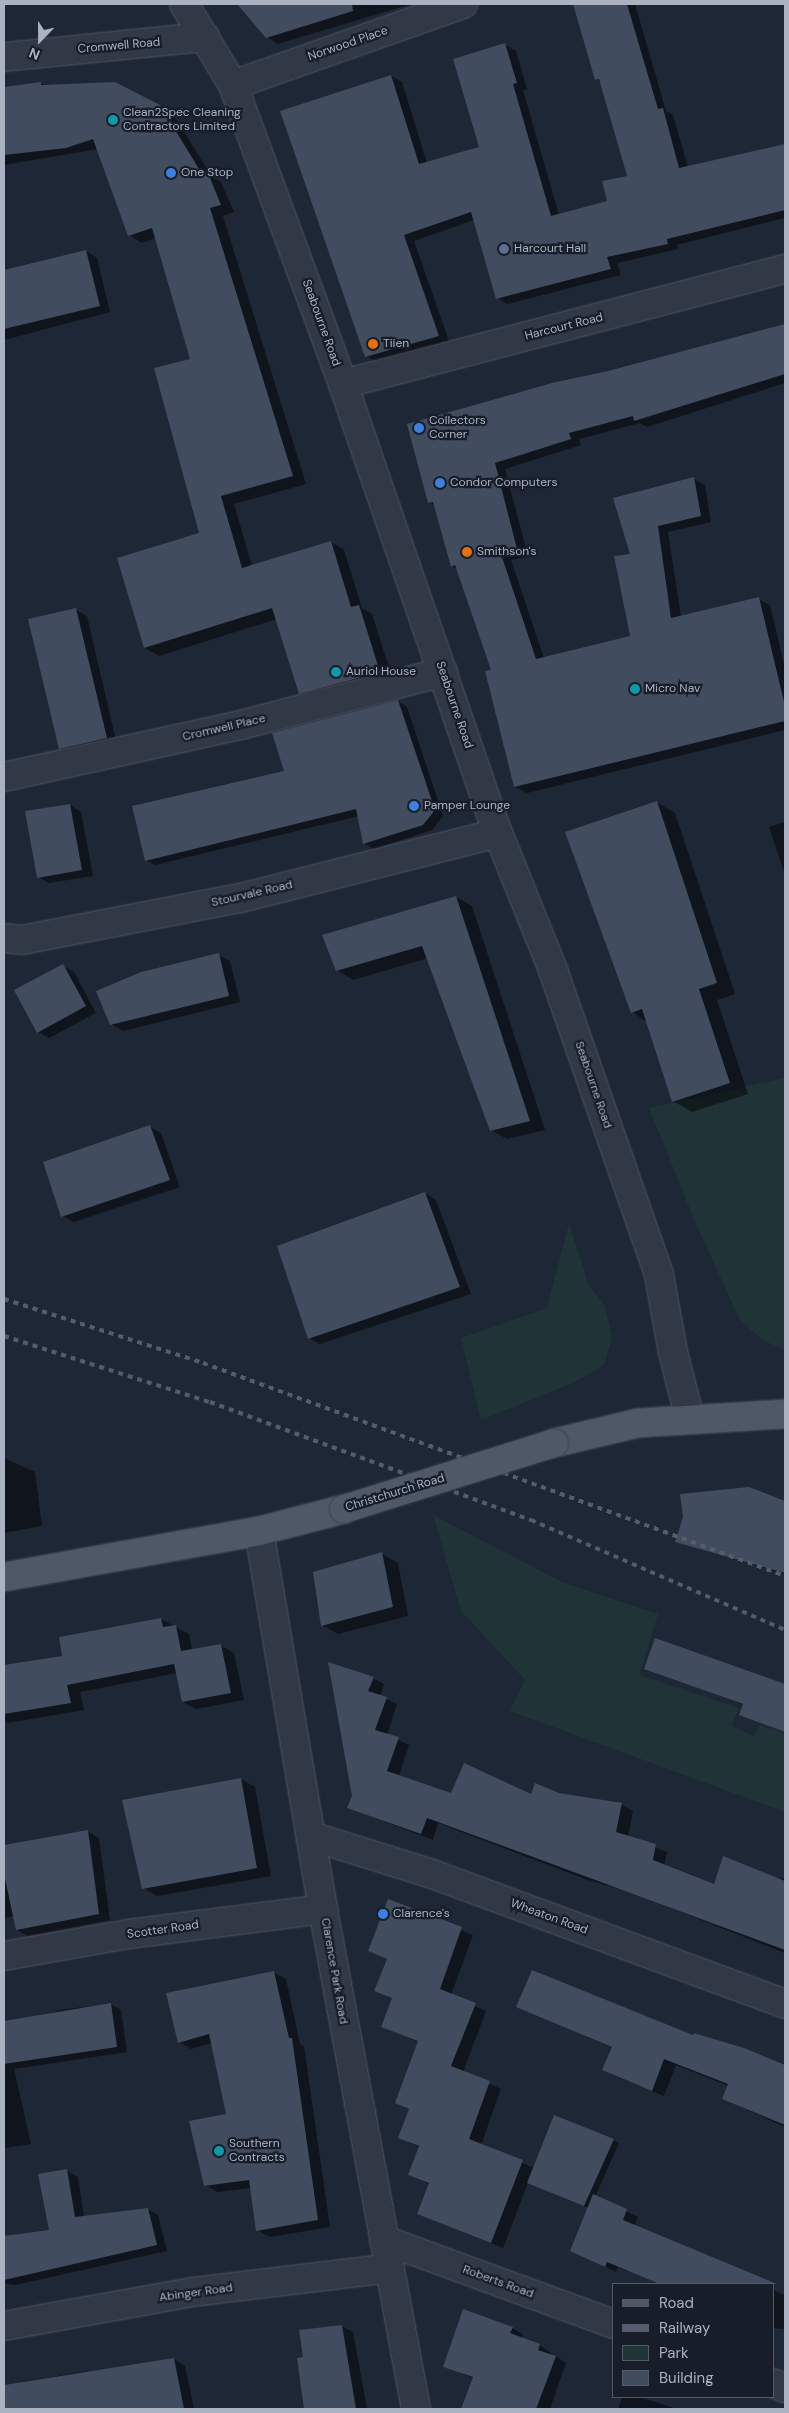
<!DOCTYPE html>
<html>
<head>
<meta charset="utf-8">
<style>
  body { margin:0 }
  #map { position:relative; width:789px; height:2413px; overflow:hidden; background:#1e2735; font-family:"DM Sans",sans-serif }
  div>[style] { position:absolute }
  .green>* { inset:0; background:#203336 }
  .shadow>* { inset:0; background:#0007 }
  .building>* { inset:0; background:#414c5e }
  .roads { filter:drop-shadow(0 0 1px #4f5664) drop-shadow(0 0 1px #4f5664) }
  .minor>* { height:28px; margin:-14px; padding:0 14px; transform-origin:14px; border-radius:14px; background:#323946 }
  .tertiary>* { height:28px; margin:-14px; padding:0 14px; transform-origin:14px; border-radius:14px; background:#323946 }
  .primary>* { height:28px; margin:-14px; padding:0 14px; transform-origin:14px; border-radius:14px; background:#4f5866 }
  .rail>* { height:4px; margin-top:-2px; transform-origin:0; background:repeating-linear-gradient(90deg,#535d6d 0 5px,transparent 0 10px) }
  .bridges { filter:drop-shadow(0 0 1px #3b424f) drop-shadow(0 0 1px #3b424f) }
  .primary-bridge>* { height:28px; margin:-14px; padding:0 14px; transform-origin:14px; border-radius:14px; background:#4f5866 }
  .dots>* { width:14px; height:14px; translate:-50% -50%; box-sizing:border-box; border:2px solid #171e2a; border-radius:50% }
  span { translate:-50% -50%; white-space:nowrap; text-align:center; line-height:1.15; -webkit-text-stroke:4.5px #171e2a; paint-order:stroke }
  .street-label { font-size:12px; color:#abb3c3 }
  .poi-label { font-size:12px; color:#abb3c3 }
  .left { translate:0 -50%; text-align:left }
  .frame { position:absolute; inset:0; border:5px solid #abb3c3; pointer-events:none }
  .legend { position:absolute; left:612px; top:2283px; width:162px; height:115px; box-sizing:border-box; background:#171e2a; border:1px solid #525a67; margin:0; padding:6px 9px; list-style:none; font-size:15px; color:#abb3c3 }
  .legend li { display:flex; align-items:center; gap:10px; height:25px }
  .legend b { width:25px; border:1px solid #525a67 }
  .north { position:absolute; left:15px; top:15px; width:50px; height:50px; -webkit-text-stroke:4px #171e2a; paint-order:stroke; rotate:202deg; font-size:14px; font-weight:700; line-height:20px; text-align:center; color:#abb3c3 }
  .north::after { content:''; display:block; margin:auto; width:18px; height:22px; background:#abb3c3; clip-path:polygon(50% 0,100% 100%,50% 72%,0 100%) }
</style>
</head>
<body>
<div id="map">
  <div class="green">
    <div style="clip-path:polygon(784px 1078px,785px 1088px,785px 1350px,762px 1340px,740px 1320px,695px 1222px,649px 1108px)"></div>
    <div style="clip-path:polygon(569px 1223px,589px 1286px,605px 1306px,612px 1338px,604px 1365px,573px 1383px,481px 1420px,461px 1338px,547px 1308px)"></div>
    <div style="clip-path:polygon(433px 1515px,562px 1582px,658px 1614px,639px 1675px,739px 1708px,732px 1726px,754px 1736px,760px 1725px,785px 1734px,785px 1812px,510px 1711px,525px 1680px,461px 1611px)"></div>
  </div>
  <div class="shadow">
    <div style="clip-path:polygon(242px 4px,411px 4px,278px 44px,267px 37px)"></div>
    <div style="clip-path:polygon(574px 4px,635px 4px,666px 111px,673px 115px,688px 167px,785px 145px,785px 218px,677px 245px,678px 249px,617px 263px,621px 275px,507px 304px,497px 298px,474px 220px,414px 241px,449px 341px,377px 362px,366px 356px,391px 76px,402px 82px,427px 163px,480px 147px,505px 45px,516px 51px,527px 89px,523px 90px,559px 215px,608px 202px,629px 177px,602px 83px,596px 79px)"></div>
    <div style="clip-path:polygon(40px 83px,159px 106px,173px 114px,212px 177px,221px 182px,234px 212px,223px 216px,306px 484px,234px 504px,252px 566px,331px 542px,344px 550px,362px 608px,372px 614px,393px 680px,314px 701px,300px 693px,277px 619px,159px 656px,145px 648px,119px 559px,201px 534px,191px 360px,156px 238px,142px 243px,129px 235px,98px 149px,4px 165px,4px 89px)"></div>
    <div style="clip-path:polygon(86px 251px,97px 258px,110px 312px,4px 340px,4px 271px)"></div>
    <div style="clip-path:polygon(785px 325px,785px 383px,647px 427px,640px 423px,579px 439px,581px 445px,505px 469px,528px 556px,511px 560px,544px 658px,631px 637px,631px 555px,694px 479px,705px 485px,711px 522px,668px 532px,681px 617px,759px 599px,770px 605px,785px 668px,785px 730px,527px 793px,515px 787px,492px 671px,458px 570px,452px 566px,436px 506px,429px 502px,608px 373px)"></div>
    <div style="clip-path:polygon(76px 610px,87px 616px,117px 745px,71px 755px,60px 748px)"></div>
    <div style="clip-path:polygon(398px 701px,407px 707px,443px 816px,432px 830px,374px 849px,364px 843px,359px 816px,155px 865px,146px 860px)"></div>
    <div style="clip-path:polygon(656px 802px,675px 813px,735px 994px,717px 1000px,748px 1094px,692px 1112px,673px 1101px,647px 1022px,632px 1012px)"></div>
    <div style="clip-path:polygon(70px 805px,81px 812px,93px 876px,49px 883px,38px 877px)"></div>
    <div style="clip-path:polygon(785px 822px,785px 875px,769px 827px)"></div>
    <div style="clip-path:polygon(456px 897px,472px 906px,545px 1130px,507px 1139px,491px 1130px,428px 958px,353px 980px,337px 970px)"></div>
    <div style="clip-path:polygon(218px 955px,230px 961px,240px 1002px,123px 1031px,111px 1024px)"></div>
    <div style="clip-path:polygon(63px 966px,74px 972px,96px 1013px,49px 1038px,38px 1032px)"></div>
    <div style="clip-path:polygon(150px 1127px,161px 1133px,180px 1187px,74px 1222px,62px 1216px)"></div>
    <div style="clip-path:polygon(425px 1193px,436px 1200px,471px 1294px,320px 1344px,309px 1338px)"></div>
    <div style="clip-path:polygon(4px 1458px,35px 1472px,42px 1526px,4px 1533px)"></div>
    <div style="clip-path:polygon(779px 1500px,785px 1500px,785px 1574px,676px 1541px)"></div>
    <div style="clip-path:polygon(382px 1554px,398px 1563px,408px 1616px,338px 1634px,322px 1625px)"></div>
    <div style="clip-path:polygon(161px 1619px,189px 1634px,192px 1650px,220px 1645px,234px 1653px,244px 1700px,196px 1709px,183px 1702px,177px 1673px,80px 1692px,84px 1710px,8px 1723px,4px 1720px,4px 1667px,63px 1657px)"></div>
    <div style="clip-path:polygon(656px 1639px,785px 1686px,785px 1732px,741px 1715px,744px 1705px,646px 1668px)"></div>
    <div style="clip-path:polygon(329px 1664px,374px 1678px,367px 1697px,374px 1679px,384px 1684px,380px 1696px,397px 1704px,387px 1735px,409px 1745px,399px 1776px,452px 1795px,559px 1794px,621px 1804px,633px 1811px,628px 1837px,667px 1852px,664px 1866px,714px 1886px,785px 1878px,785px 1953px,630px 1892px,585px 1879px,438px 1823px,433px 1840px,349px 1808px,353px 1796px)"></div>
    <div style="clip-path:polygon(241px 1779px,255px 1787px,271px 1876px,157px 1896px,143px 1888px)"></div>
    <div style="clip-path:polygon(87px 1831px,99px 1838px,110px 1920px,28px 1936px,17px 1930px,14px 1916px,4px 1918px,4px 1846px)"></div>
    <div style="clip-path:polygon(388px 1901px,473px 1935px,451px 1995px,486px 2011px,463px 2072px,501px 2089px,481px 2145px,534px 2168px,613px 2140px,619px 2143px,595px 2197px,638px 2217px,634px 2226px,758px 2284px,665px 2284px,630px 2265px,627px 2271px,618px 2267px,616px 2272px,571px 2250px,589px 2208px,528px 2183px,503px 2248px,418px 2214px,429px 2184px,410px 2175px,420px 2148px,399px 2137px,410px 2110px,397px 2103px,419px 2042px,382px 2026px,393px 1999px,376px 1991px,388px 1960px,369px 1951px)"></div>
    <div style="clip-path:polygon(273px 1972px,286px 1979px,300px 2044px,304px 2046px,330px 2227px,270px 2237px,257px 2230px,251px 2188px,217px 2192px,205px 2185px,227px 2115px,212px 2043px,191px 2049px,179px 2042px)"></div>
    <div style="clip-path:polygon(111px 2004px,121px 2010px,127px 2052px,14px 2069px,31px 2144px,4px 2148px,4px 2024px,66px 2009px)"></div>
    <div style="clip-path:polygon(517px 2006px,694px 2037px,695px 2034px,785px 2067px,785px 2127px,724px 2099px,729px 2086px,676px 2065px,664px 2096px,615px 2076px,603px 2069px,613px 2048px)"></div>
    <div style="clip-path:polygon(67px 2171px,78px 2177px,84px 2217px,148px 2209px,158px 2215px,167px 2251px,15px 2285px,4px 2283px,4px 2237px,50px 2231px)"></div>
    <div style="clip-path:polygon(773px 2290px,785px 2295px,785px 2329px,773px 2328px)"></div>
    <div style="clip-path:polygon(342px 2326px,353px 2332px,367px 2409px,305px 2409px,305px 2359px)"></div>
    <div style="clip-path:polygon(512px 2328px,523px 2334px,521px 2339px,539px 2345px,566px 2363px,550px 2409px,472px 2409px,464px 2405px,474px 2379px,445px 2366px)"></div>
    <div style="clip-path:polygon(174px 2359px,185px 2366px,194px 2409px,4px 2409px,4px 2385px,87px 2371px,93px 2374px)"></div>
    <div style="clip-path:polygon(622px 2397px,640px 2397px,677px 2409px,618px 2409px)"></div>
  </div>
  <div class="building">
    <div style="clip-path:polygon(237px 4px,352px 4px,353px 11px,266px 38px)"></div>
    <div style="clip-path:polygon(573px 4px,627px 4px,658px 109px,663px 108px,679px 168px,785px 144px,785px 210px,667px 239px,668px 244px,607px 257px,611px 269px,496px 299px,471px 212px,404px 235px,439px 336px,365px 357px,280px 111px,391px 75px,419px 164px,479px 147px,453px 59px,505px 43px,517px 83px,513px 84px,551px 216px,607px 201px,602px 181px,627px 176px,599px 79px,595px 80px)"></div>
    <div style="clip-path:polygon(41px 82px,41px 85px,115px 82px,160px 105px,199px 169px,208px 173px,221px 205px,210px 208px,293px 476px,221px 496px,242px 568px,331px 541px,351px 607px,359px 605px,380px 672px,299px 694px,272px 608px,144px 648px,117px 558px,199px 533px,154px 368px,190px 359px,152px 228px,128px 236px,93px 139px,66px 148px,4px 155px,4px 87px)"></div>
    <div style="clip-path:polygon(86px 250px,100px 306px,4px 329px,4px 270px)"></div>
    <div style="clip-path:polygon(785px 324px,785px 374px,634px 421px,633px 416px,569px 433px,571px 439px,495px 463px,517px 549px,501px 554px,536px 659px,630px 636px,614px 556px,630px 554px,613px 498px,694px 477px,701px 516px,658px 526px,671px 618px,759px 597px,785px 706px,785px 721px,514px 787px,485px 671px,491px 670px,455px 565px,451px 567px,433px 502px,428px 503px,407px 424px,552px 383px,608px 371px)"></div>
    <div style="clip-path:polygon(76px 608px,107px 738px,59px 749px,28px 619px)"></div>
    <div style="clip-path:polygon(398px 700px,435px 810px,423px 825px,363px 844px,356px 809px,145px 861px,132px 806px,284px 771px,272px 733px)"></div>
    <div style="clip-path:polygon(657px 801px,717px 983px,699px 989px,730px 1083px,672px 1102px,642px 1009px,631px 1013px,565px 832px)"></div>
    <div style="clip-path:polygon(70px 804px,82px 870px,37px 878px,25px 811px)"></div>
    <div style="clip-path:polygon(456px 896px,530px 1121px,490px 1131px,422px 946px,336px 971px,322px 935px)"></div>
    <div style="clip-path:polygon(219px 953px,229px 996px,110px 1025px,96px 991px,141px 972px)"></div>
    <div style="clip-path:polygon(63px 964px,86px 1006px,37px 1033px,14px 990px)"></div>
    <div style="clip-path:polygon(150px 1125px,170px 1180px,61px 1217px,43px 1162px)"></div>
    <div style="clip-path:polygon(425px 1192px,460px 1287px,308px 1339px,277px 1246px)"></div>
    <div style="clip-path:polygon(749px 1487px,785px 1501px,785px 1573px,675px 1542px,683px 1517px,680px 1494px)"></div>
    <div style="clip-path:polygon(382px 1552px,393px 1607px,321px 1626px,313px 1572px)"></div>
    <div style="clip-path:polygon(161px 1618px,163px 1627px,176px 1625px,181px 1651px,221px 1644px,231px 1693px,182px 1702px,174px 1664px,67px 1685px,71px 1703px,4px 1714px,4px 1665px,62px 1656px,59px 1637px)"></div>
    <div style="clip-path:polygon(655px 1638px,785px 1684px,785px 1732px,739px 1715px,743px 1704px,644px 1669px)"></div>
    <div style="clip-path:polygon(328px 1662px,374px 1677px,368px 1691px,387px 1697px,375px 1730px,399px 1737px,387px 1771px,451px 1793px,464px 1763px,531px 1794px,535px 1783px,559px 1793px,622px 1803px,616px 1832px,656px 1844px,653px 1860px,714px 1884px,723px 1856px,785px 1881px,785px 1950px,427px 1818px,421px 1834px,347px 1808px,352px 1796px)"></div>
    <div style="clip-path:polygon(241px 1778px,257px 1868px,142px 1889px,122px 1800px)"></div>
    <div style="clip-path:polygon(88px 1830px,99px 1914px,16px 1930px,4px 1874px,4px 1845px)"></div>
    <div style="clip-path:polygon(388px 1899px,462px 1927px,440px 1989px,476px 2003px,451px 2066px,490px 2081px,469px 2139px,523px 2160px,491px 2243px,417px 2214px,429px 2183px,408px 2175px,419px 2146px,398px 2138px,409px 2109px,395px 2103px,418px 2041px,381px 2027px,392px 1998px,374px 1991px,387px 1959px,368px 1951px)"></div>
    <div style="clip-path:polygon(532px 1970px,693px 2035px,694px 2033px,744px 2048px,785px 2065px,785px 2125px,722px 2099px,728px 2084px,664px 2059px,652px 2091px,602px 2070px,612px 2047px,516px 2007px)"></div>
    <div style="clip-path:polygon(274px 1971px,289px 2038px,292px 2038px,318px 2220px,256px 2231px,249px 2180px,204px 2186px,189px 2121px,226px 2114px,209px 2034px,178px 2043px,166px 1993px)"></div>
    <div style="clip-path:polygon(111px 2003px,117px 2047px,4px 2064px,4px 2021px)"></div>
    <div style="clip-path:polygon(554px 2115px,614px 2139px,584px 2206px,527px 2183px)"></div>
    <div style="clip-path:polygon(67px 2169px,75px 2217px,148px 2208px,157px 2245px,4px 2280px,4px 2236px,49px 2230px,38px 2174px)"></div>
    <div style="clip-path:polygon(593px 2194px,627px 2209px,623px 2220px,777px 2284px,660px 2284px,607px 2262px,605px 2267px,570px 2251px)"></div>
    <div style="clip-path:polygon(463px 2309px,513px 2327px,510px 2333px,540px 2344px,538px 2350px,556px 2356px,536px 2409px,461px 2409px,473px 2377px,443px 2367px)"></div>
    <div style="clip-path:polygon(342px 2325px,356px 2409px,304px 2409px,297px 2358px,303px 2357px,299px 2330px)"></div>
    <div style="clip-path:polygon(174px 2358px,184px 2409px,4px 2409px,4px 2385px)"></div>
  </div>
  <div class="roads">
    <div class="minor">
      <div style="left:4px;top:57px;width:202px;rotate:-5.7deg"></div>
      <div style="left:233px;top:85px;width:244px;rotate:-19.4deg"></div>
      <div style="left:343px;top:384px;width:457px;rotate:-14.6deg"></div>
      <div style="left:4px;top:777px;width:243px;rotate:-12.4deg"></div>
      <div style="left:241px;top:725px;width:209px;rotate:-14.7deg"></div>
      <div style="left:4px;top:938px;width:18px;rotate:6deg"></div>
      <div style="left:22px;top:940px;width:223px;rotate:-10.9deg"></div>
      <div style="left:241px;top:898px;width:265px;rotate:-14.2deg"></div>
      <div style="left:259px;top:1531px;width:383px;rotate:80.4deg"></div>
      <div style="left:323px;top:1909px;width:509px;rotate:79.46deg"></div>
      <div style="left:311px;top:1836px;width:127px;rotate:17.4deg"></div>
      <div style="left:432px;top:1874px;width:376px;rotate:20.2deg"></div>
      <div style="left:4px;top:1956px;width:127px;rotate:-10deg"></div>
      <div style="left:129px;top:1934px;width:196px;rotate:-7.3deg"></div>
      <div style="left:384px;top:2240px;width:244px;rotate:20.1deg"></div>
      <div style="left:4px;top:2326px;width:192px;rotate:-10.2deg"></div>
      <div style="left:193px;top:2292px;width:198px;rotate:-6.9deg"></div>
      <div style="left:773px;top:2383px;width:13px;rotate:23deg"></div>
    </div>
    <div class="tertiary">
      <div style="left:184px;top:4px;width:95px;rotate:58.8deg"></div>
      <div style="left:233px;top:85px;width:319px;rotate:69.8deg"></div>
      <div style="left:343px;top:384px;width:475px;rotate:71deg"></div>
      <div style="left:498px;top:833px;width:148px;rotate:68.1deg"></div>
      <div style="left:553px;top:970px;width:323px;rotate:70.8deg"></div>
      <div style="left:659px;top:1275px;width:78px;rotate:79.7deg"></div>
      <div style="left:673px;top:1352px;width:69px;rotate:75.8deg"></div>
    </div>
    <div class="primary">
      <div style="left:554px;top:1443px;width:86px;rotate:-13.4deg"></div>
      <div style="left:638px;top:1423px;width:147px;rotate:-3.5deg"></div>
      <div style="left:4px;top:1577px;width:259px;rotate:-10.2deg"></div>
      <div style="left:259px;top:1531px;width:88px;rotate:-14.5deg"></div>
    </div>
  </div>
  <div class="rail">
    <div style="left:4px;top:1299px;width:209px;rotate:17.8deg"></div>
    <div style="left:203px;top:1363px;width:620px;rotate:20.1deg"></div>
    <div style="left:4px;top:1336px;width:216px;rotate:17.8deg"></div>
    <div style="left:210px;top:1402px;width:342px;rotate:20.2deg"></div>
    <div style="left:531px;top:1520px;width:277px;rotate:23.4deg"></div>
  </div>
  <div class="bridges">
    <div class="primary-bridge">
      <div style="left:344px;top:1509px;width:220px;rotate:-17.4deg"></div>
    </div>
  </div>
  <div class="dots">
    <div style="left:113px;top:120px;background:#0f9aa8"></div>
    <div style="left:171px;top:173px;background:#3f7fe0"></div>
    <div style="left:504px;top:249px;background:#5c6f8a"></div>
    <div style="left:373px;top:344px;background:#e8710a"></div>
    <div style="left:419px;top:428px;background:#3f7fe0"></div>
    <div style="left:440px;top:483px;background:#3f7fe0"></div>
    <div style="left:467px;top:552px;background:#e8710a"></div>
    <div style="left:336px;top:672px;background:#0f9aa8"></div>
    <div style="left:635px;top:689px;background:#0f9aa8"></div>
    <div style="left:414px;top:806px;background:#3f7fe0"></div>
    <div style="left:383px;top:1914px;background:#3f7fe0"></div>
    <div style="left:219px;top:2151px;background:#0f9aa8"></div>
  </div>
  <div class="street-label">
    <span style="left:348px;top:44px;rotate:-19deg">Norwood Place</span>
    <span style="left:119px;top:46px;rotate:-5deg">Cromwell Road</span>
    <span style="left:321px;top:323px;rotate:70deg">Seabourne Road</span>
    <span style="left:564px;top:327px;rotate:-14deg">Harcourt Road</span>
    <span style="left:454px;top:705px;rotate:71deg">Seabourne Road</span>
    <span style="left:224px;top:728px;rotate:-13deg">Cromwell Place</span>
    <span style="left:252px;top:894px;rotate:-13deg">Stourvale Road</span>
    <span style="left:593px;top:1085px;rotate:71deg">Seabourne Road</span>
    <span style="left:395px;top:1493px;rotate:-17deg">Christchurch Road</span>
    <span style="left:549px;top:1917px;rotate:20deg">Wheaton Road</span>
    <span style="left:163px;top:1930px;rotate:-8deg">Scotter Road</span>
    <span style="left:334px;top:1971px;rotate:80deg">Clarence Park Road</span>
    <span style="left:498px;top:2282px;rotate:20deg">Roberts Road</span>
    <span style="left:196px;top:2293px;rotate:-8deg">Abinger Road</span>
  </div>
  <div class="poi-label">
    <span class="left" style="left:123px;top:120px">Clean2Spec Cleaning<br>Contractors Limited</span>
    <span class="left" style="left:181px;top:173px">One Stop</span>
    <span class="left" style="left:514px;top:249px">Harcourt Hall</span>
    <span class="left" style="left:383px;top:344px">Tiien</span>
    <span class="left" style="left:429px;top:428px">Collectors<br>Corner</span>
    <span class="left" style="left:450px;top:483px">Condor Computers</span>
    <span class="left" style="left:477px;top:552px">Smithson's</span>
    <span class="left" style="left:346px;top:672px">Auriol House</span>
    <span class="left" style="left:645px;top:689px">Micro Nav</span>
    <span class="left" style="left:424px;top:806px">Pamper Lounge</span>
    <span class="left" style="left:393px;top:1914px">Clarence's</span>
    <span class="left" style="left:229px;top:2151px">Southern<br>Contracts</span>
  </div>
  <div class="frame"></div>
  <ul class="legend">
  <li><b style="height:6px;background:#4f5866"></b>Road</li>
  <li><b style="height:6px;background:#535d6d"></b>Railway</li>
  <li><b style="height:14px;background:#203336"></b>Park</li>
  <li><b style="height:14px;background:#414c5e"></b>Building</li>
  </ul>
  <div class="north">N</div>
</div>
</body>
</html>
